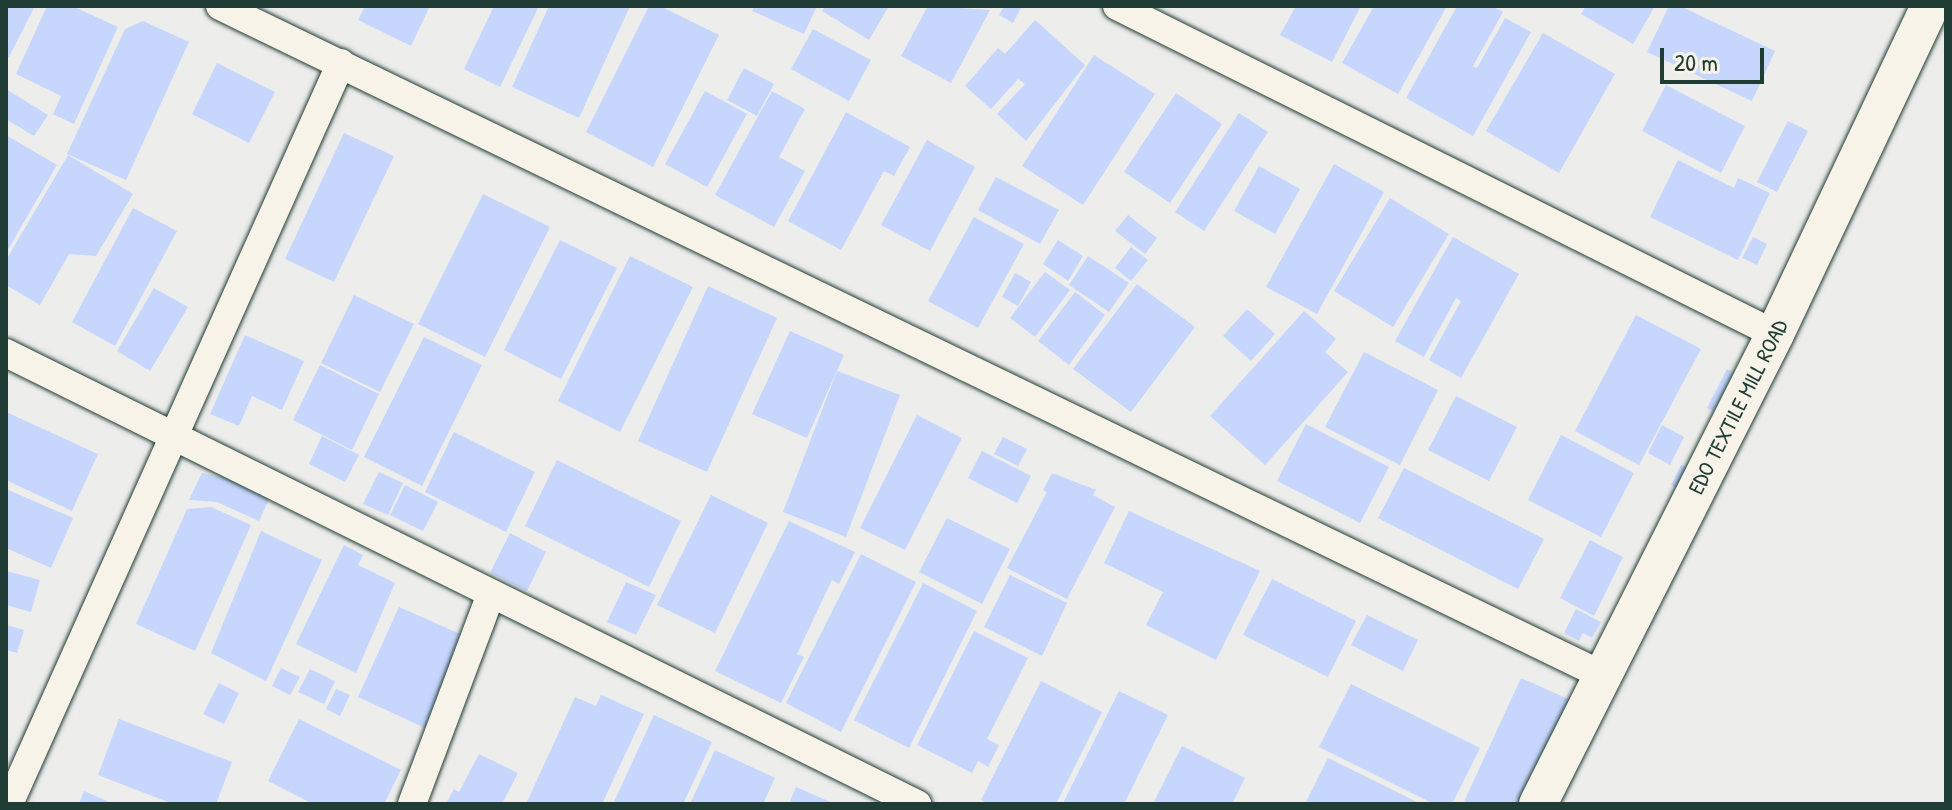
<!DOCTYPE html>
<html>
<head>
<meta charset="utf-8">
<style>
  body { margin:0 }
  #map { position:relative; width:1952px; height:810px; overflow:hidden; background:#ededec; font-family:"Patrick Hand",sans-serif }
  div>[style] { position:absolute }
  .building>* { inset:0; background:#c7d6fd }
  .roads { filter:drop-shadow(0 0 2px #1f3d34) drop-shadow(0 0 2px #1f3d34) }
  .street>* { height:28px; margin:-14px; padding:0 14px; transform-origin:14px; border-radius:14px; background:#f7f3e8 }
  .secondary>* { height:38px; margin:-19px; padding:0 19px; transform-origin:19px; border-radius:19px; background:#f7f3e8 }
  span { translate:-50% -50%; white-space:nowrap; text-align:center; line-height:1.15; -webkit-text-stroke:6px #f7f3e8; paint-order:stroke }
  .street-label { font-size:22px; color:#1f3d34 }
  .frame { position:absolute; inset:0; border:8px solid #1f3d34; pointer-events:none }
  .scale { position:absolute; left:1660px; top:48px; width:104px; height:36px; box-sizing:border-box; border:4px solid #1f3d34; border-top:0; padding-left:10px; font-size:24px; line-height:28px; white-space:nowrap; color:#1f3d34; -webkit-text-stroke:6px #f7f3e8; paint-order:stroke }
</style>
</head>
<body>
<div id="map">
  <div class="building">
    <div style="clip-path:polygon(6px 6px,35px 6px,9px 57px,6px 55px)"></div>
    <div style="clip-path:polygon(47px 6px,72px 6px,118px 27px,74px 124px,53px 114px,61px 96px,16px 74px)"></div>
    <div style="clip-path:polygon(365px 6px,430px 6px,411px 46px,358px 20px)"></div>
    <div style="clip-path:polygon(494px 6px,539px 6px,500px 87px,464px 69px)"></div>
    <div style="clip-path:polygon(549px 6px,630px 6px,579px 118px,512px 87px)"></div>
    <div style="clip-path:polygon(649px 6px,660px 6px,719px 35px,653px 167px,586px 132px)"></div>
    <div style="clip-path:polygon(755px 6px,817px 6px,804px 34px,752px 11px)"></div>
    <div style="clip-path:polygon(825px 6px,889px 6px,869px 40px,822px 11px)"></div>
    <div style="clip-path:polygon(928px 6px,990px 10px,951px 83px,901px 56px)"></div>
    <div style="clip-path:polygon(1004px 6px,1022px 6px,1013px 23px,999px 15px)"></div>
    <div style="clip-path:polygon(1296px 6px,1361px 6px,1332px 62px,1280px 35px)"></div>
    <div style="clip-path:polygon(1374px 6px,1447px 6px,1398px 94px,1342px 63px)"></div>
    <div style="clip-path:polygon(1457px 6px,1492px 6px,1503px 12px,1473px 66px,1477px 68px,1505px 18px,1531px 32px,1473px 136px,1406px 98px)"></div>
    <div style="clip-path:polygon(1586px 6px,1655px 6px,1633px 44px,1581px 14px)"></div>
    <div style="clip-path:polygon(1669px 6px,1680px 6px,1775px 51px,1752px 101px,1647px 52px)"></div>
    <div style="clip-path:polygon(1035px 20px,1085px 65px,1026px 141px,997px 114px,1025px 84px,1018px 79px,991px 109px,965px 86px,998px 48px,1005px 54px)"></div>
    <div style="clip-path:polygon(143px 21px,189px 42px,126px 180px,67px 154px,125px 29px)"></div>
    <div style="clip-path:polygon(813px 29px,871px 60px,849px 101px,791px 69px)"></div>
    <div style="clip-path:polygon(1543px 33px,1615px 74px,1559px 173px,1486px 131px)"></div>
    <div style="clip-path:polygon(1094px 55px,1155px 94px,1083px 205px,1022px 166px)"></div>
    <div style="clip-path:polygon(217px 63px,275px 92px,249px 143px,192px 114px)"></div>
    <div style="clip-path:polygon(744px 68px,774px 84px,757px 116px,727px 100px)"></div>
    <div style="clip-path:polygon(1666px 85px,1745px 126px,1721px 173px,1642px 131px)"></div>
    <div style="clip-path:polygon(6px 89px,48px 115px,34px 136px,6px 119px)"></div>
    <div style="clip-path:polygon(705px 91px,747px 114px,707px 187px,665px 164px)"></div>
    <div style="clip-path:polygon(772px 91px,805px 109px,779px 157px,805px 171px,774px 227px,715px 195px)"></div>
    <div style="clip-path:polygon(1176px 93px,1222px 124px,1170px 203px,1124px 172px)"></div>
    <div style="clip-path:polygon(846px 112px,910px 147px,894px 176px,884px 171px,841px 250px,788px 221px)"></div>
    <div style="clip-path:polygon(1239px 113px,1268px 132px,1204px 231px,1175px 212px)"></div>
    <div style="clip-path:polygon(1788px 121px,1808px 131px,1777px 192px,1757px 182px)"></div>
    <div style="clip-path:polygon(344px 133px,394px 156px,334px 282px,285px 259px)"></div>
    <div style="clip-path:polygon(6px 135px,57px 165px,6px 253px)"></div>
    <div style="clip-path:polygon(927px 140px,975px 167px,930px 251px,881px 225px)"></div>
    <div style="clip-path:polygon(68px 155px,133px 194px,96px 256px,69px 254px,40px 305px,6px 285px,6px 260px)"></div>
    <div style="clip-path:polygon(1678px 160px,1734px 188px,1738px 178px,1770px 193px,1738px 260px,1650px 217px)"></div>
    <div style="clip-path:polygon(1334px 164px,1384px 192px,1317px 314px,1266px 287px)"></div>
    <div style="clip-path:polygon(1259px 166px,1300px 189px,1275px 234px,1234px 211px)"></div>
    <div style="clip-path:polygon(996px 177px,1059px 210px,1040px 244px,978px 210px)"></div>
    <div style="clip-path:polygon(483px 194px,550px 227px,485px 357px,418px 324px)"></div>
    <div style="clip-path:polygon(1390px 198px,1449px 234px,1393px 327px,1334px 291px)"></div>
    <div style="clip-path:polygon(133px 208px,177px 231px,115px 346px,72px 322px)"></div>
    <div style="clip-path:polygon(1128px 215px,1157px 238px,1145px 254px,1115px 231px)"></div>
    <div style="clip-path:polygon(974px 217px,1024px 244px,978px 328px,928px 301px)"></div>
    <div style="clip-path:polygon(1453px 237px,1519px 274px,1461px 378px,1429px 360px,1461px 301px,1456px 298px,1424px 357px,1395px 341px)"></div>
    <div style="clip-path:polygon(1753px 237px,1767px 244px,1757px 265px,1742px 258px)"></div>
    <div style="clip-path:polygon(560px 240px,617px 268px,561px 379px,504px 350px)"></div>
    <div style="clip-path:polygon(1058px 240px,1083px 256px,1068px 281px,1043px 264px)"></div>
    <div style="clip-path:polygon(1131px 247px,1148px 260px,1131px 281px,1115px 268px)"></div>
    <div style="clip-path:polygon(630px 256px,693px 287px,620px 432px,558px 401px)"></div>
    <div style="clip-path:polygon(1088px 256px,1129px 283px,1109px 312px,1069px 285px)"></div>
    <div style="clip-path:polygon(1045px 272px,1070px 290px,1035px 337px,1010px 318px)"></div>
    <div style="clip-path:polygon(1015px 273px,1031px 282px,1018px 306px,1002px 297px)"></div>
    <div style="clip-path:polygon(1137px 284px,1195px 327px,1131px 412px,1073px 369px)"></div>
    <div style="clip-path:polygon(708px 286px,777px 318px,707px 472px,638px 441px)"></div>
    <div style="clip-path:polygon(154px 288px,188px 307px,150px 371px,117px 351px)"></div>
    <div style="clip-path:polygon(1075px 292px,1105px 315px,1069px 365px,1038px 341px)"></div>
    <div style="clip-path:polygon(354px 295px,414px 324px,380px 392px,321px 363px)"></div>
    <div style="clip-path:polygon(1247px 309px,1275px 334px,1251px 361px,1223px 336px)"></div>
    <div style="clip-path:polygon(1304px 311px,1336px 339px,1325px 352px,1348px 372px,1265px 465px,1210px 416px)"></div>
    <div style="clip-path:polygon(1636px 315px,1701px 349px,1639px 465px,1575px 431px)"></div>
    <div style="clip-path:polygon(790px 331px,844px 355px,807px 438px,752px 414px)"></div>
    <div style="clip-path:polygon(245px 335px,304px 361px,282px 410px,252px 396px,239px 426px,210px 414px)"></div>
    <div style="clip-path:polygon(424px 337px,482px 365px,422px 486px,364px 457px)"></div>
    <div style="clip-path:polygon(1364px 352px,1438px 390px,1400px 465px,1325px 427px)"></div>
    <div style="clip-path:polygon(320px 365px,379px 394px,352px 450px,293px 420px)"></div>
    <div style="clip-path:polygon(1727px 369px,1749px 379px,1730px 419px,1707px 408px)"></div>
    <div style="clip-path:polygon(837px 371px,900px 395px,846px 537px,783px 512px)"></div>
    <div style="clip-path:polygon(1456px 396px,1517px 427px,1489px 481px,1428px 450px)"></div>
    <div style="clip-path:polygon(6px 412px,98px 454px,72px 511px,6px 480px)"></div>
    <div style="clip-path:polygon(917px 415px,962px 438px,905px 550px,860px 528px)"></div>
    <div style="clip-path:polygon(1306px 424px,1389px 467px,1360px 523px,1277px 481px)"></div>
    <div style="clip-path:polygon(1662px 425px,1684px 437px,1670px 465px,1648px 453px)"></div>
    <div style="clip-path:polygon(454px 432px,535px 472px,506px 532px,425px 492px)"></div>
    <div style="clip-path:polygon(1561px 435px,1634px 473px,1601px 537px,1528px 500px)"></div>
    <div style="clip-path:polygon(322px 436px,359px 455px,345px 482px,309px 464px)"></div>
    <div style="clip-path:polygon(1003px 437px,1027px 449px,1018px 466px,994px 454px)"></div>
    <div style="clip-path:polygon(982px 451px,1031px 476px,1017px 503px,968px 478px)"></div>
    <div style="clip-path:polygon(557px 460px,681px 521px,649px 587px,525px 526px)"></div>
    <div style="clip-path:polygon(1681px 465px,1695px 473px,1684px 492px,1671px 485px)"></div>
    <div style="clip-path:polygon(1404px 468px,1544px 539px,1518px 589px,1378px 518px)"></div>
    <div style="clip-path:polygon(379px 472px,403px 483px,388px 515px,363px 504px)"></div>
    <div style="clip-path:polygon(202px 473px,237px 480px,271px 495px,259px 521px,217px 502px,189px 500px)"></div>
    <div style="clip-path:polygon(1052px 473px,1096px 490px,1093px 495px,1115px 507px,1067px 599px,1007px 568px,1047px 492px,1043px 490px)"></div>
    <div style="clip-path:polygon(405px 485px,438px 502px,423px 531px,390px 515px)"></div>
    <div style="clip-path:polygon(6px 489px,73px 518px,51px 568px,6px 548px)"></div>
    <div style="clip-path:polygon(711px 495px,768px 523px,715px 633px,657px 605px)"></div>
    <div style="clip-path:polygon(211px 507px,251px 525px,195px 651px,136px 624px,187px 509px)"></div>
    <div style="clip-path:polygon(1129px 511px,1260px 571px,1216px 660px,1146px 625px,1163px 592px,1104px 563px)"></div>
    <div style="clip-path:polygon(947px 518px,1010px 549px,982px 604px,919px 572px)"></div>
    <div style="clip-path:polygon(789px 521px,855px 552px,839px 584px,832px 580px,797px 654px,804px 657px,781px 703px,715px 671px)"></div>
    <div style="clip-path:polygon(261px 531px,322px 560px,266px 681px,211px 653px)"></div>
    <div style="clip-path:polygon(510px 533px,546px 552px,527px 591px,490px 573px)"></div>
    <div style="clip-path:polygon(1590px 540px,1623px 557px,1594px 616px,1560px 598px)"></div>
    <div style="clip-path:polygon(344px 545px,363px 555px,358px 565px,395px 583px,356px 673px,296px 644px)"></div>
    <div style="clip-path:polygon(861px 554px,916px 582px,841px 732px,786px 703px)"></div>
    <div style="clip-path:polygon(6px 571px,40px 580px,31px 612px,6px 605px)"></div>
    <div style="clip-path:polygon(1010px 575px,1067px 603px,1042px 656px,984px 627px)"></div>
    <div style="clip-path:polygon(1272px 579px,1356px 621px,1328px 677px,1243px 635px)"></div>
    <div style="clip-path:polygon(626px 582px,656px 595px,636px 635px,607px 622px)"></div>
    <div style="clip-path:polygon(923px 583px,977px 611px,909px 748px,854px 720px)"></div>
    <div style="clip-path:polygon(399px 607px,467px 637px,425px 728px,358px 697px)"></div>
    <div style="clip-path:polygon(1576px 609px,1601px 622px,1592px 638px,1583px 633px,1579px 641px,1564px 633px)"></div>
    <div style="clip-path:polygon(1367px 615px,1418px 640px,1403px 671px,1351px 645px)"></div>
    <div style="clip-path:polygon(6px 625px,24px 630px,17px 653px,6px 650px)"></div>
    <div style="clip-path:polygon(974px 631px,1028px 658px,987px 739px,999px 745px,988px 767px,978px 761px,972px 773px,917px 745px)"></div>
    <div style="clip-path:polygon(281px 668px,300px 677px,290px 695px,272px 686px)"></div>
    <div style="clip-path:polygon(310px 669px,335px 681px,324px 704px,298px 692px)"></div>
    <div style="clip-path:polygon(1521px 678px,1575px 702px,1528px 804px,1463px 804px)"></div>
    <div style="clip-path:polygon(1041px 681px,1102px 712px,1056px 804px,988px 804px,981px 800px)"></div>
    <div style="clip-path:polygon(219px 683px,239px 693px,224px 724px,203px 714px)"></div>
    <div style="clip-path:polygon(1351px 684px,1480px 748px,1452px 804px,1434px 804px,1319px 747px)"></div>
    <div style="clip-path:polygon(336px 689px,350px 695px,340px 716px,326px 709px)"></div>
    <div style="clip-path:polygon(1119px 691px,1168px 715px,1124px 804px,1063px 803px)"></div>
    <div style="clip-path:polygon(601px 695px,644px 714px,602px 804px,526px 804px,575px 697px,596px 706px)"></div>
    <div style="clip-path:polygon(654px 715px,712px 742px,683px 804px,613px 804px)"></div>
    <div style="clip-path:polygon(119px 719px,232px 762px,216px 804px,173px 804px,98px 775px)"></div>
    <div style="clip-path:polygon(299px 719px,401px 770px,384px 804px,313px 804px,268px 781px)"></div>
    <div style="clip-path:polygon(1182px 746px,1245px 778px,1232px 804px,1153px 804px)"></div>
    <div style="clip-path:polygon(715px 750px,775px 778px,763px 804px,690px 804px)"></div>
    <div style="clip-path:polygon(479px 754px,518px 773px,502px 804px,446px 804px,454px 789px,459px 792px)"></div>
    <div style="clip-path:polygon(1328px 758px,1421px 804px,1305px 804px)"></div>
    <div style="clip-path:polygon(796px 787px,835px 804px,789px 804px)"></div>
    <div style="clip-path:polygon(84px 791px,114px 804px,79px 804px)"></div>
  </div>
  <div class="roads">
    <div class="street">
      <div style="left:220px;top:6px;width:1535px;rotate:25.83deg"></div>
      <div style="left:1117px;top:6px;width:735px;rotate:26.5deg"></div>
      <div style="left:6px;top:353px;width:1017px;rotate:26.34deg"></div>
      <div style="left:9px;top:804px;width:812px;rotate:-65.87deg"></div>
      <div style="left:412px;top:804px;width:222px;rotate:-69.4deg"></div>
    </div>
    <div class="secondary">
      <div style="left:1538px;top:804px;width:526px;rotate:-63.24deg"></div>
      <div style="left:1775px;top:334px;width:363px;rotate:-64.7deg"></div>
    </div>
  </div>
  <div class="street-label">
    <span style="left:1738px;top:407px;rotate:-63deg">EDO TEXTILE MILL ROAD</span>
  </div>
  <div class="frame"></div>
  <div class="scale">20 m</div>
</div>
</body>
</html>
